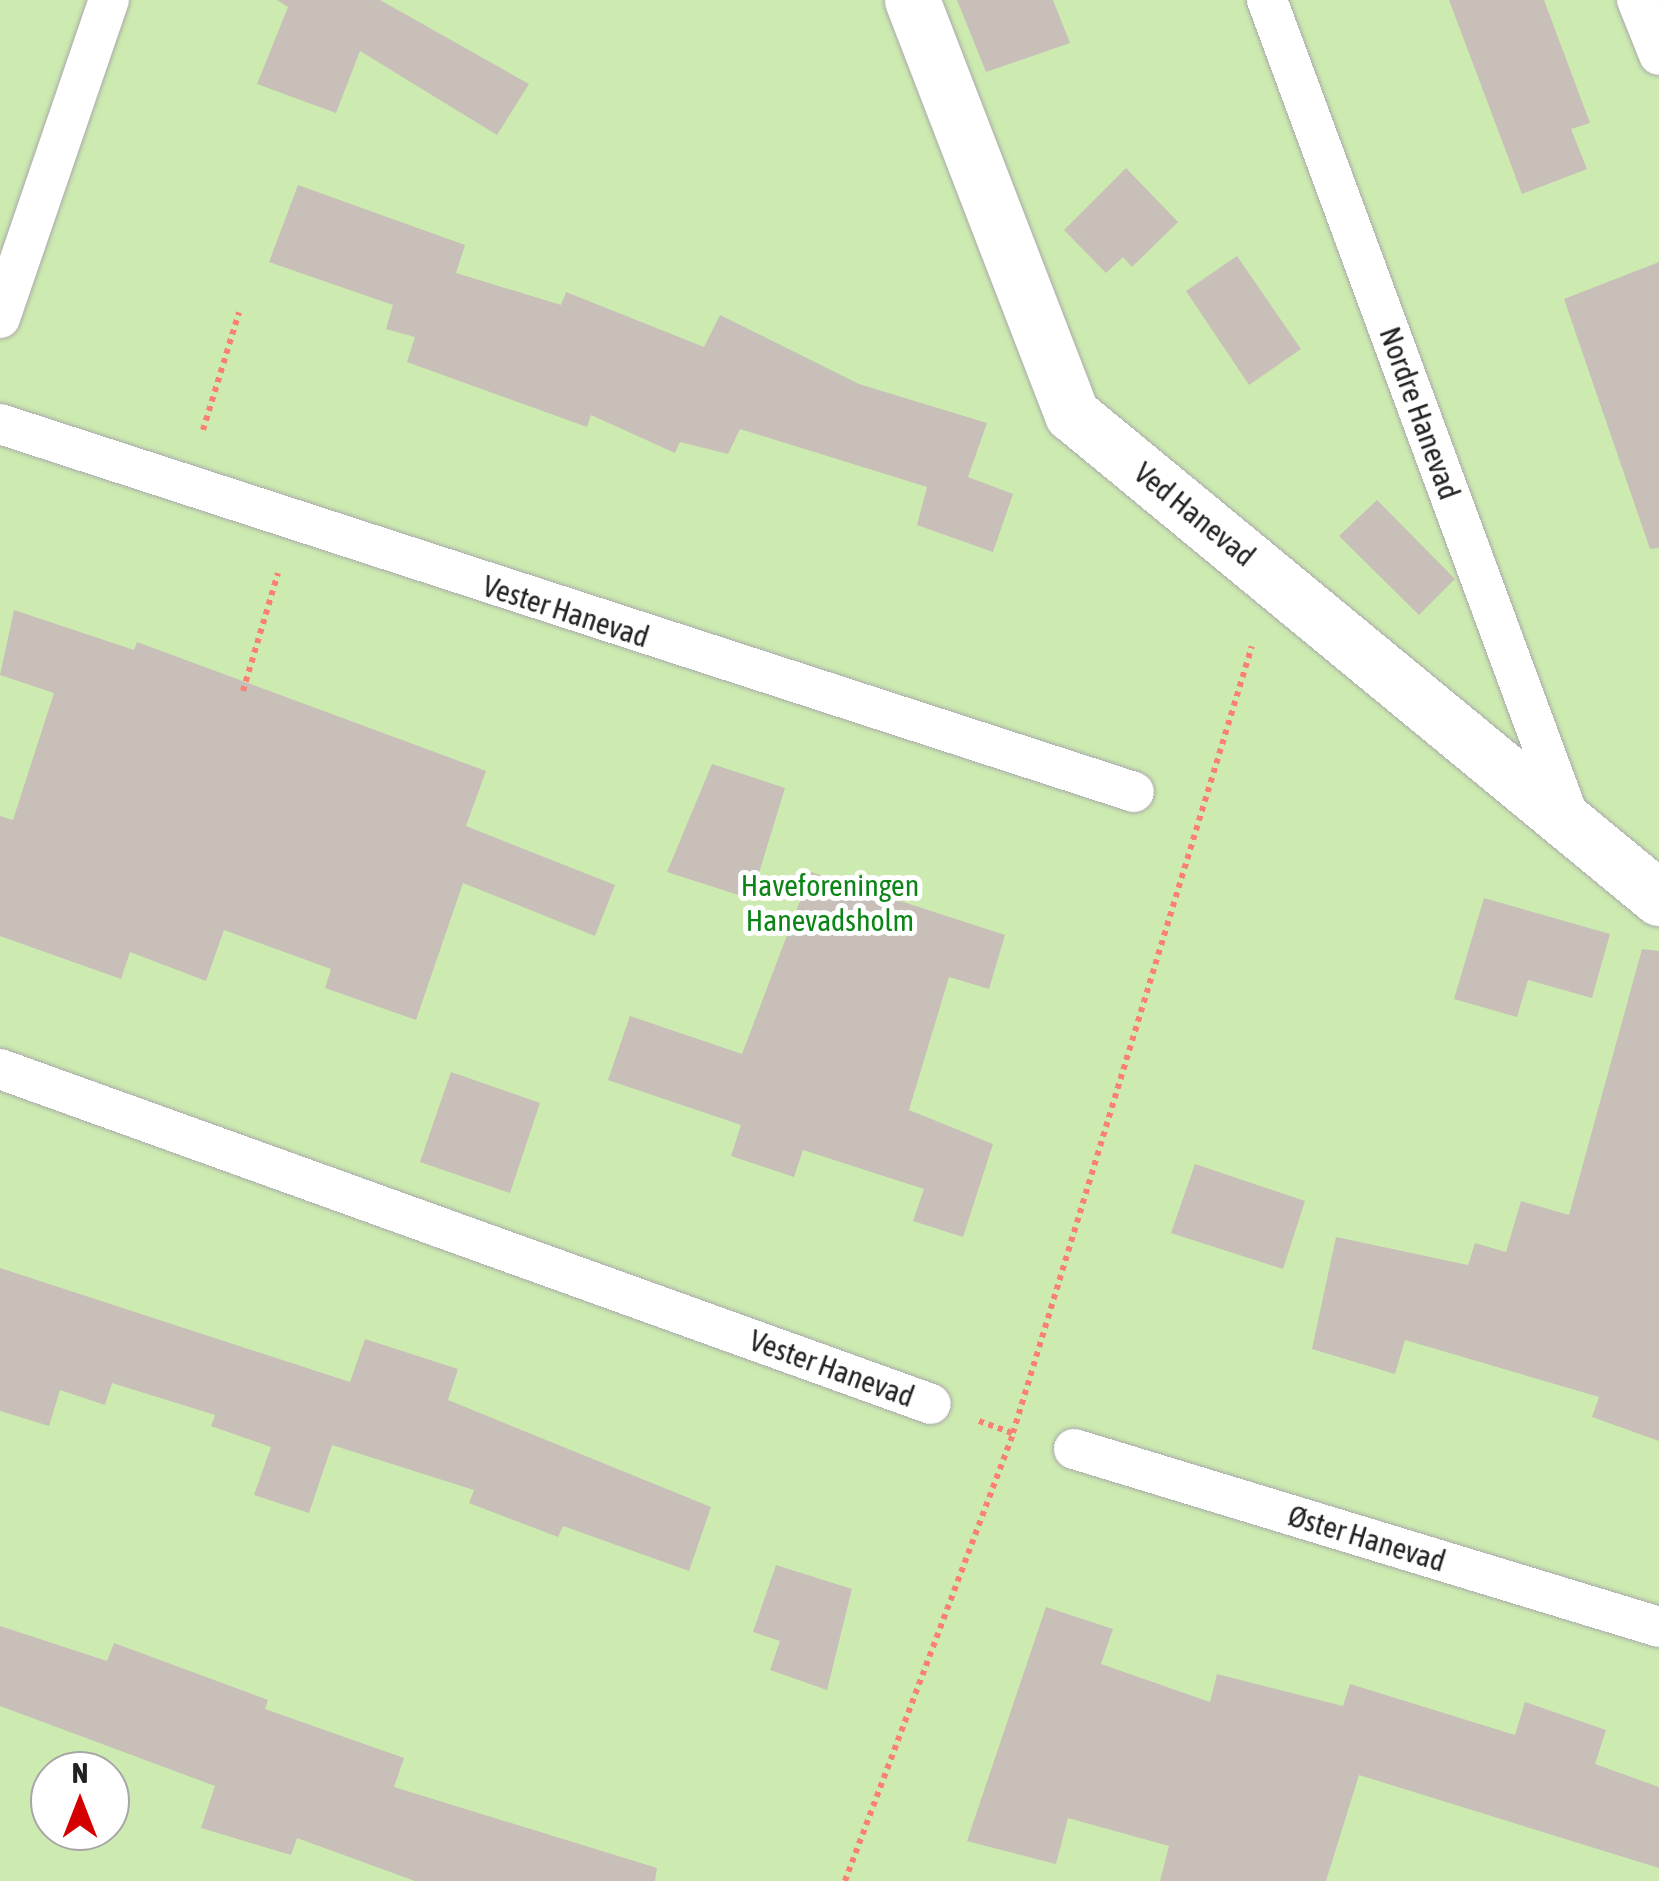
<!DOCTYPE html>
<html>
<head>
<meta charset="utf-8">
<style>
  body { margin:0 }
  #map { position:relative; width:1659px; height:1881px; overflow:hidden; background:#f2efe9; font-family:"Asap Condensed",sans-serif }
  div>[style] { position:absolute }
  .grass>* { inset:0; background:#cdebb0 }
  .building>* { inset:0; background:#c7bfb8 }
  .path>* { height:6px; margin-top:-3px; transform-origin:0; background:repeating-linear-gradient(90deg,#fa8072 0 5px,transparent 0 10px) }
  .roads { filter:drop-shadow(0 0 2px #a9a9a9) drop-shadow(0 0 2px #a9a9a9) }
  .lane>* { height:40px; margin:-20px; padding:0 20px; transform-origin:20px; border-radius:20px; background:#fff }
  .street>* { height:55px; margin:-27.5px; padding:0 27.5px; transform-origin:27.5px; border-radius:27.5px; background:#fff }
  span { translate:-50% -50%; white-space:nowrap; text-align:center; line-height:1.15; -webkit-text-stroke:10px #fff; paint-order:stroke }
  .street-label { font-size:30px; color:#222 }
  .park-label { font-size:30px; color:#0c8416 }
  .north { position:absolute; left:30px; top:1751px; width:100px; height:100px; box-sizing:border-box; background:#fff; border:2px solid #a7a7a7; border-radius:50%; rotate:0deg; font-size:28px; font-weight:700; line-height:40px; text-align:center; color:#222 }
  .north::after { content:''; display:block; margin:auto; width:35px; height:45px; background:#d40000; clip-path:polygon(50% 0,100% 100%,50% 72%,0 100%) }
</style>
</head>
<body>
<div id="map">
  <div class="grass">
    <div style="clip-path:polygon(evenodd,0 0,1659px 0,1659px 1881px,0 1881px,0 0,50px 1771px,110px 1771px,110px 1831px,50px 1831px,50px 1771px)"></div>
  </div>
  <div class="building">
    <div style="clip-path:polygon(277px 0,380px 0,529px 84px,497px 135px,360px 51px,336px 113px,257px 84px,288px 7px)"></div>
    <div style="clip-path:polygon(957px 0,1053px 0,1070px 43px,986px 72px)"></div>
    <div style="clip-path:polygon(1449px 0,1544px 0,1590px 123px,1571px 129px,1587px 169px,1522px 194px)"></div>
    <div style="clip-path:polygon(1126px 168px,1178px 222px,1132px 267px,1123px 257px,1106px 273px,1064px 230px)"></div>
    <div style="clip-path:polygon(298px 185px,465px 245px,456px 273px,561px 305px,566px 292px,704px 347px,720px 315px,859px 384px,987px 423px,968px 477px,1013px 494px,993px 552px,917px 525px,927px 487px,740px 429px,728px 454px,680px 442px,675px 453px,591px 415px,587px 427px,407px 362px,415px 337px,386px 329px,393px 305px,269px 262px)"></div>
    <div style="clip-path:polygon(1237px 256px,1301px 349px,1249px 385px,1186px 291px)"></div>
    <div style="clip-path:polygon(1659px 262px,1659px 548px,1650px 549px,1564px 299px)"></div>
    <div style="clip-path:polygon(1377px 500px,1455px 579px,1419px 615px,1339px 536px)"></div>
    <div style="clip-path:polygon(14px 610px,134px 650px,137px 642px,486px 771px,466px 826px,615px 885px,595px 936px,463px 883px,416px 1020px,325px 988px,331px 969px,224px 930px,206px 981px,130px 952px,121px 979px,0 936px,0 816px,13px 820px,54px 693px,0 675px)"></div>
    <div style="clip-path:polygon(712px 764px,785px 788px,751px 899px,667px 872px)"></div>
    <div style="clip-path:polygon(811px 872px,1005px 935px,989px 989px,949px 977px,909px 1110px,993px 1144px,963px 1237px,913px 1221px,924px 1189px,803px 1150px,794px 1177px,731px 1156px,741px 1125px,608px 1080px,630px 1016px,742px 1054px)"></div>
    <div style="clip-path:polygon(1484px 898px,1610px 934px,1592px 998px,1528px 980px,1517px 1017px,1454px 999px)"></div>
    <div style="clip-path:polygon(1642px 949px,1659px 951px,1659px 1441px,1592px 1417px,1599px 1397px,1405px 1340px,1395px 1374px,1312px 1349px,1336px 1237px,1468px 1265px,1475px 1243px,1506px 1252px,1521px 1201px,1569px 1215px)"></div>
    <div style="clip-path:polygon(451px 1072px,540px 1103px,510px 1193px,420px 1162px)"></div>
    <div style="clip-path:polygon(1195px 1164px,1305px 1201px,1283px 1269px,1171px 1233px)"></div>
    <div style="clip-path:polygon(0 1268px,350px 1382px,365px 1339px,458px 1369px,448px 1400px,711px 1507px,689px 1571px,563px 1526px,558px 1537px,469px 1503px,474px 1490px,332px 1445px,309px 1513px,254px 1495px,271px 1447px,211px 1426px,215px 1415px,112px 1383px,105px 1405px,60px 1390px,49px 1426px,0 1411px)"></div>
    <div style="clip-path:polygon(776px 1565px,852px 1589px,827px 1690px,770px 1670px,780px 1641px,753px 1632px)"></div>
    <div style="clip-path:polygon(1046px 1607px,1113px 1629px,1101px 1664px,1210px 1702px,1217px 1674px,1343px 1706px,1350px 1684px,1515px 1735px,1525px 1702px,1606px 1730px,1595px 1764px,1659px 1787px,1659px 1868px,1359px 1775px,1326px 1881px,1160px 1881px,1169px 1846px,1068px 1818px,1056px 1864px,967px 1841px)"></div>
    <div style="clip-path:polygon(0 1626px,107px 1661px,114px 1643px,268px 1700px,265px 1709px,404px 1758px,394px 1787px,657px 1868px,655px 1881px,415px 1881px,297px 1838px,291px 1855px,201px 1828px,215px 1786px,0 1706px)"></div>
  </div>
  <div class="path">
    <div style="left:203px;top:430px;width:123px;rotate:-73deg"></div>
    <div style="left:243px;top:691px;width:123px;rotate:-73.5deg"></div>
    <div style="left:979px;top:1421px;width:37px;rotate:20deg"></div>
    <div style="left:845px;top:1881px;width:478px;rotate:-69.4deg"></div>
    <div style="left:1013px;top:1433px;width:822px;rotate:-73.11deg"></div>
  </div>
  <div class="roads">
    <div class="lane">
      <div style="left:1267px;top:0;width:881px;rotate:69.73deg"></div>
      <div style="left:1637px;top:0;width:59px;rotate:68.2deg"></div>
      <div style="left:0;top:318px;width:336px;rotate:-71.1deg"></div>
      <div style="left:0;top:424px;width:1192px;rotate:17.98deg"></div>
      <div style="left:0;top:1069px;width:989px;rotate:19.79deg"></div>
      <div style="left:1074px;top:1449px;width:611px;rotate:16.92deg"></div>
    </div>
    <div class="street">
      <div style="left:912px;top:0;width:444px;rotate:68.9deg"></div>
      <div style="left:1072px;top:414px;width:761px;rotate:39.51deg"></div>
    </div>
  </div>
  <div class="street-label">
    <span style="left:1420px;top:413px;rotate:70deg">Nordre Hanevad</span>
    <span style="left:1195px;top:514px;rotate:39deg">Ved Hanevad</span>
    <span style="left:566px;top:611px;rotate:18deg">Vester Hanevad</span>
    <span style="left:832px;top:1368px;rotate:20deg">Vester Hanevad</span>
    <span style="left:1367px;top:1538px;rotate:17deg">Øster Hanevad</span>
  </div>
  <div class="park-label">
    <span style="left:830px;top:902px">Haveforeningen<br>Hanevadsholm</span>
  </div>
  <div class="north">N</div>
</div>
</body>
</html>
